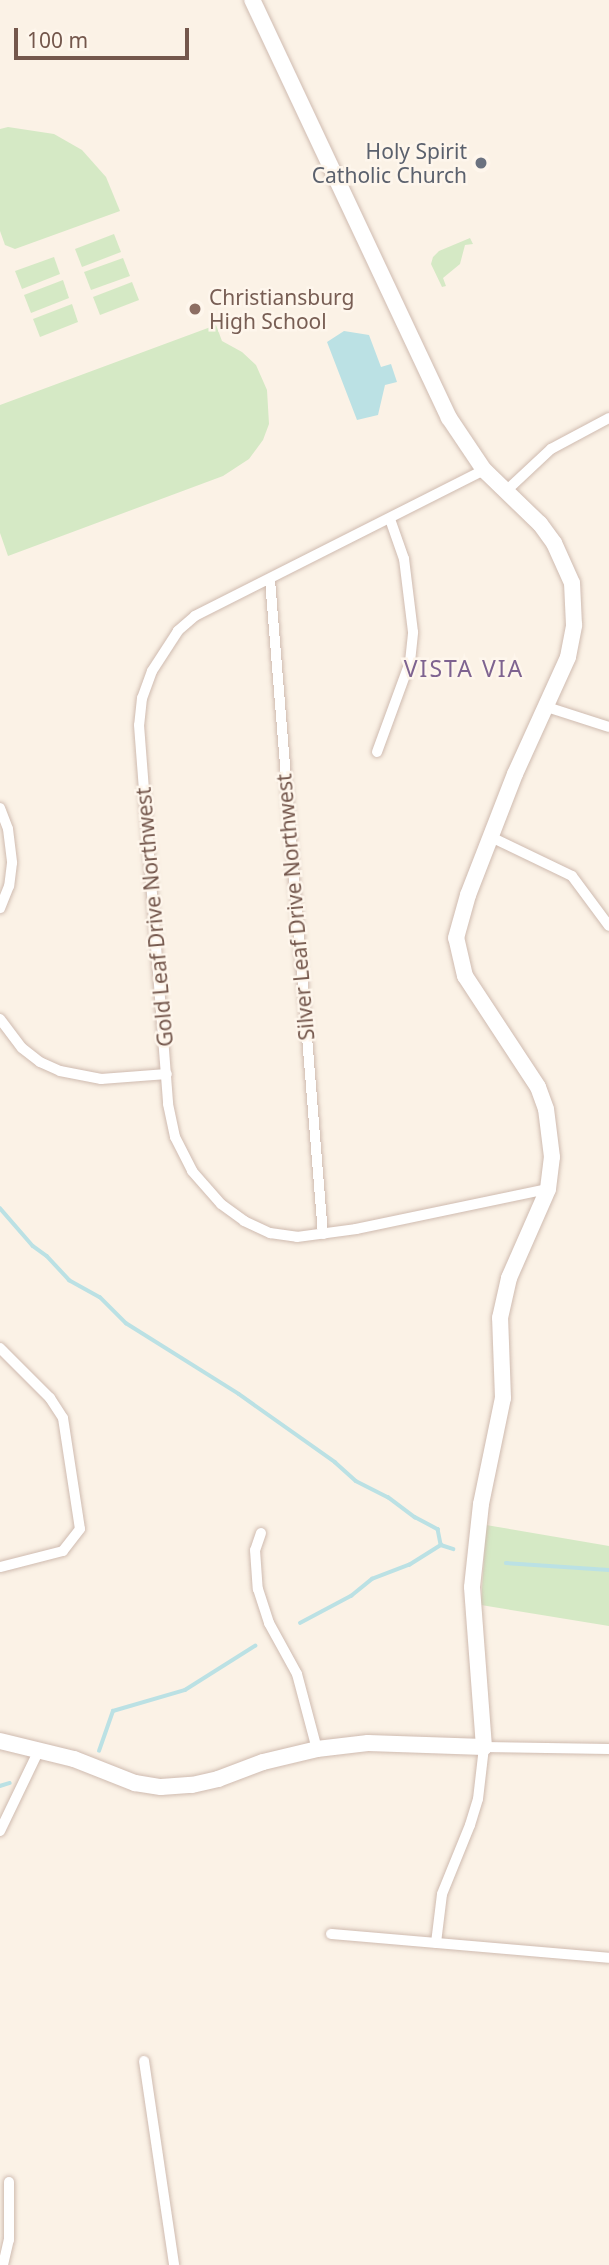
<!DOCTYPE html>
<html>
<head>
<meta charset="utf-8">
<style>
  body { margin:0 }
  #map { position:relative; width:609px; height:2265px; overflow:hidden; background:#fbf2e6; font-family:"Noto Sans",sans-serif }
  div>[style] { position:absolute }
  .green>* { inset:0; background:#d5e9c5 }
  .water>* { inset:0; background:#bbe1e4 }
  .stream>* { height:3.5px; margin:-1.75px; padding:0 1.75px; transform-origin:1.75px; border-radius:1.75px; background:#bbe1e4 }
  .roads { filter:drop-shadow(0 0 2px #cfbbb0) drop-shadow(0 0 2px #cfbbb0) }
  .street>* { height:10px; margin:-5px; padding:0 5px; transform-origin:5px; border-radius:5px; background:#fff }
  .secondary>* { height:16px; margin:-8px; padding:0 8px; transform-origin:8px; border-radius:8px; background:#fff }
  .dots>* { width:19px; height:19px; translate:-50% -50%; box-sizing:border-box; border:4px solid #fef6ec; border-radius:50% }
  span { translate:-50% -50%; white-space:nowrap; text-align:center; line-height:1.15; -webkit-text-stroke:5px #fef6ec; paint-order:stroke }
  .worship-label { font-size:21px; color:#5b616d }
  .right { translate:-100% -50%; text-align:right }
  .education-label { font-size:21px; color:#785e54 }
  .left { translate:0 -50%; text-align:left }
  .street-label { font-size:21px; color:#74574c }
  .neighbourhood-label { font-size:23px; color:#7e6390; letter-spacing:2px }
  .scale { position:absolute; left:14px; top:28px; width:175px; height:32px; box-sizing:border-box; border:4px solid #74574c; border-top:0; padding-left:9px; font-size:21px; line-height:24px; white-space:nowrap; color:#74574c; -webkit-text-stroke:5px #fef6ec; paint-order:stroke }
</style>
</head>
<body>
<div id="map">
  <div class="green">
    <div style="clip-path:polygon(8px 127px,54px 134px,82px 150px,106px 177px,120px 211px,15px 249px,5px 245px,0 231px,0 129px)"></div>
    <div style="clip-path:polygon(114px 234px,121px 252px,82px 267px,75px 249px)"></div>
    <div style="clip-path:polygon(470px 238px,473px 244px,465px 245px,460px 264px,443px 278px,446px 286px,442px 287px,431px 264px,433px 257px,439px 251px)"></div>
    <div style="clip-path:polygon(54px 257px,60px 274px,22px 289px,15px 271px)"></div>
    <div style="clip-path:polygon(123px 258px,130px 276px,91px 290px,84px 272px)"></div>
    <div style="clip-path:polygon(63px 280px,69px 298px,31px 313px,24px 295px)"></div>
    <div style="clip-path:polygon(132px 282px,139px 300px,100px 315px,93px 297px)"></div>
    <div style="clip-path:polygon(72px 304px,78px 322px,40px 337px,33px 319px)"></div>
    <div style="clip-path:polygon(216px 325px,222px 341px,242px 352px,256px 365px,267px 390px,269px 424px,263px 440px,249px 459px,223px 476px,8px 556px,0 533px,0 405px)"></div>
    <div style="clip-path:polygon(486px 1525px,609px 1546px,609px 1626px,481px 1605px)"></div>
  </div>
  <div class="water">
    <div style="clip-path:polygon(344px 331px,369px 335px,381px 367px,391px 364px,397px 382px,385px 385px,378px 415px,357px 420px,327px 342px)"></div>
  </div>
  <div class="stream">
    <div style="left:0;top:1208px;width:50px;rotate:49deg"></div>
    <div style="left:33px;top:1246px;width:17px;rotate:36deg"></div>
    <div style="left:47px;top:1256px;width:33px;rotate:47deg"></div>
    <div style="left:69px;top:1280px;width:35px;rotate:29deg"></div>
    <div style="left:100px;top:1297px;width:37px;rotate:45deg"></div>
    <div style="left:126px;top:1323px;width:133px;rotate:32.1deg"></div>
    <div style="left:239px;top:1394px;width:118px;rotate:35.3deg"></div>
    <div style="left:335px;top:1462px;width:28px;rotate:42deg"></div>
    <div style="left:356px;top:1481px;width:36px;rotate:27deg"></div>
    <div style="left:388px;top:1497px;width:34px;rotate:37deg"></div>
    <div style="left:415px;top:1517px;width:26px;rotate:28deg"></div>
    <div style="left:438px;top:1529px;width:16px;rotate:79deg"></div>
    <div style="left:441px;top:1545px;width:13px;rotate:18deg"></div>
    <div style="left:506px;top:1563px;width:103px;rotate:3.9deg"></div>
    <div style="left:300px;top:1623px;width:58px;rotate:-27.9deg"></div>
    <div style="left:351px;top:1596px;width:27px;rotate:-39deg"></div>
    <div style="left:372px;top:1579px;width:40px;rotate:-21deg"></div>
    <div style="left:409px;top:1565px;width:38px;rotate:-32deg"></div>
    <div style="left:99px;top:1751px;width:42px;rotate:-70.7deg"></div>
    <div style="left:113px;top:1711px;width:75px;rotate:-16.3deg"></div>
    <div style="left:185px;top:1690px;width:83px;rotate:-32.2deg"></div>
    <div style="left:0;top:1786px;width:10px;rotate:-17deg"></div>
  </div>
  <div class="roads">
    <div class="street">
      <div style="left:484px;top:470px;width:324px;rotate:153.2deg"></div>
      <div style="left:195px;top:616px;width:23px;rotate:139deg"></div>
      <div style="left:178px;top:631px;width:48px;rotate:123deg"></div>
      <div style="left:152px;top:671px;width:29px;rotate:110deg"></div>
      <div style="left:142px;top:698px;width:27px;rotate:96deg"></div>
      <div style="left:139px;top:725px;width:380px;rotate:85.6deg"></div>
      <div style="left:168px;top:1104px;width:34px;rotate:78deg"></div>
      <div style="left:175px;top:1137px;width:38px;rotate:63deg"></div>
      <div style="left:192px;top:1171px;width:44px;rotate:48.7deg"></div>
      <div style="left:221px;top:1204px;width:29px;rotate:36deg"></div>
      <div style="left:244px;top:1221px;width:29px;rotate:25deg"></div>
      <div style="left:270px;top:1233px;width:27px;rotate:8deg"></div>
      <div style="left:297px;top:1237px;width:60px;rotate:-7.7deg"></div>
      <div style="left:356px;top:1229px;width:196px;rotate:-11.8deg"></div>
      <div style="left:506px;top:491px;width:62px;rotate:-43deg"></div>
      <div style="left:551px;top:449px;width:66px;rotate:-28.1deg"></div>
      <div style="left:270px;top:580px;width:656px;rotate:85.37deg"></div>
      <div style="left:547px;top:707px;width:65px;rotate:17.9deg"></div>
      <div style="left:377px;top:752px;width:96px;rotate:-69.9deg"></div>
      <div style="left:410px;top:662px;width:30px;rotate:-84deg"></div>
      <div style="left:413px;top:632px;width:74px;rotate:-97deg"></div>
      <div style="left:404px;top:559px;width:42px;rotate:-109.3deg"></div>
      <div style="left:0;top:808px;width:22px;rotate:69deg"></div>
      <div style="left:8px;top:829px;width:34px;rotate:83deg"></div>
      <div style="left:12px;top:863px;width:23px;rotate:97deg"></div>
      <div style="left:9px;top:886px;width:24px;rotate:112deg"></div>
      <div style="left:491px;top:837px;width:90px;rotate:25.7deg"></div>
      <div style="left:572px;top:876px;width:62px;rotate:53.5deg"></div>
      <div style="left:0;top:1019px;width:36px;rotate:53deg"></div>
      <div style="left:22px;top:1048px;width:23px;rotate:38deg"></div>
      <div style="left:40px;top:1062px;width:22px;rotate:24deg"></div>
      <div style="left:60px;top:1071px;width:42px;rotate:11deg"></div>
      <div style="left:101px;top:1079px;width:66px;rotate:-4.3deg"></div>
      <div style="left:0;top:1348px;width:71px;rotate:45deg"></div>
      <div style="left:50px;top:1398px;width:24px;rotate:57deg"></div>
      <div style="left:63px;top:1418px;width:112px;rotate:81.3deg"></div>
      <div style="left:80px;top:1529px;width:28px;rotate:128deg"></div>
      <div style="left:63px;top:1551px;width:65px;rotate:165.7deg"></div>
      <div style="left:261px;top:1533px;width:18px;rotate:109deg"></div>
      <div style="left:255px;top:1550px;width:39px;rotate:86deg"></div>
      <div style="left:258px;top:1589px;width:36px;rotate:72deg"></div>
      <div style="left:269px;top:1623px;width:58px;rotate:61.2deg"></div>
      <div style="left:297px;top:1674px;width:78px;rotate:75.1deg"></div>
      <div style="left:0;top:1831px;width:90px;rotate:-64.3deg"></div>
      <div style="left:331px;top:1934px;width:279px;rotate:4.9deg"></div>
      <div style="left:436px;top:1943px;width:49px;rotate:-83deg"></div>
      <div style="left:442px;top:1894px;width:74px;rotate:-67.9deg"></div>
      <div style="left:470px;top:1825px;width:27px;rotate:-73deg"></div>
      <div style="left:478px;top:1799px;width:52px;rotate:-83.4deg"></div>
      <div style="left:484px;top:1747px;width:125px;rotate:0.9deg"></div>
      <div style="left:144px;top:2061px;width:206px;rotate:81.6deg"></div>
      <div style="left:3px;top:2265px;width:26px;rotate:-77deg"></div>
      <div style="left:9px;top:2240px;width:58px;rotate:-90deg"></div>
    </div>
    <div class="secondary">
      <div style="left:0;top:1741px;width:76px;rotate:13.7deg"></div>
      <div style="left:74px;top:1759px;width:66px;rotate:21.5deg"></div>
      <div style="left:135px;top:1783px;width:26px;rotate:9deg"></div>
      <div style="left:161px;top:1787px;width:31px;rotate:-4deg"></div>
      <div style="left:192px;top:1785px;width:27px;rotate:-13deg"></div>
      <div style="left:218px;top:1779px;width:48px;rotate:-20.7deg"></div>
      <div style="left:263px;top:1762px;width:56px;rotate:-13.5deg"></div>
      <div style="left:317px;top:1749px;width:51px;rotate:-6.7deg"></div>
      <div style="left:368px;top:1743px;width:116px;rotate:2deg"></div>
      <div style="left:484px;top:1747px;width:160px;rotate:-94.3deg"></div>
      <div style="left:472px;top:1587px;width:83px;rotate:-83.8deg"></div>
      <div style="left:481px;top:1504px;width:108px;rotate:-78.3deg"></div>
      <div style="left:503px;top:1398px;width:80px;rotate:-92.1deg"></div>
      <div style="left:500px;top:1318px;width:41px;rotate:-77.3deg"></div>
      <div style="left:509px;top:1278px;width:97px;rotate:-66.3deg"></div>
      <div style="left:548px;top:1189px;width:32px;rotate:-83deg"></div>
      <div style="left:552px;top:1157px;width:48px;rotate:-97.1deg"></div>
      <div style="left:546px;top:1109px;width:23px;rotate:-110deg"></div>
      <div style="left:538px;top:1087px;width:133px;rotate:-123.3deg"></div>
      <div style="left:465px;top:976px;width:39px;rotate:-103deg"></div>
      <div style="left:456px;top:938px;width:45px;rotate:-74.4deg"></div>
      <div style="left:468px;top:895px;width:130px;rotate:-68.8deg"></div>
      <div style="left:515px;top:774px;width:128px;rotate:-65.6deg"></div>
      <div style="left:568px;top:657px;width:33px;rotate:-79deg"></div>
      <div style="left:574px;top:625px;width:42px;rotate:-92.7deg"></div>
      <div style="left:572px;top:583px;width:44px;rotate:-114.2deg"></div>
      <div style="left:554px;top:543px;width:24px;rotate:-126deg"></div>
      <div style="left:540px;top:524px;width:78px;rotate:-136deg"></div>
      <div style="left:484px;top:470px;width:63px;rotate:-123.9deg"></div>
      <div style="left:449px;top:418px;width:462px;rotate:-115.2deg"></div>
    </div>
  </div>
  <div class="dots">
    <div style="left:481px;top:163px;background:#6b7280"></div>
    <div style="left:195px;top:309px;background:#8d6e63"></div>
  </div>
  <div class="worship-label">
    <span class="right" style="left:467px;top:163px">Holy Spirit<br>Catholic Church</span>
  </div>
  <div class="education-label">
    <span class="left" style="left:209px;top:309px">Christiansburg<br>High School</span>
  </div>
  <div class="street-label">
    <span style="left:295px;top:907px;rotate:-95deg">Silver Leaf Drive Northwest</span>
    <span style="left:154px;top:917px;rotate:-95deg">Gold Leaf Drive Northwest</span>
  </div>
  <div class="neighbourhood-label">
    <span style="left:464px;top:668px">VISTA VIA</span>
  </div>
  <div class="scale">100 m</div>
</div>
</body>
</html>
